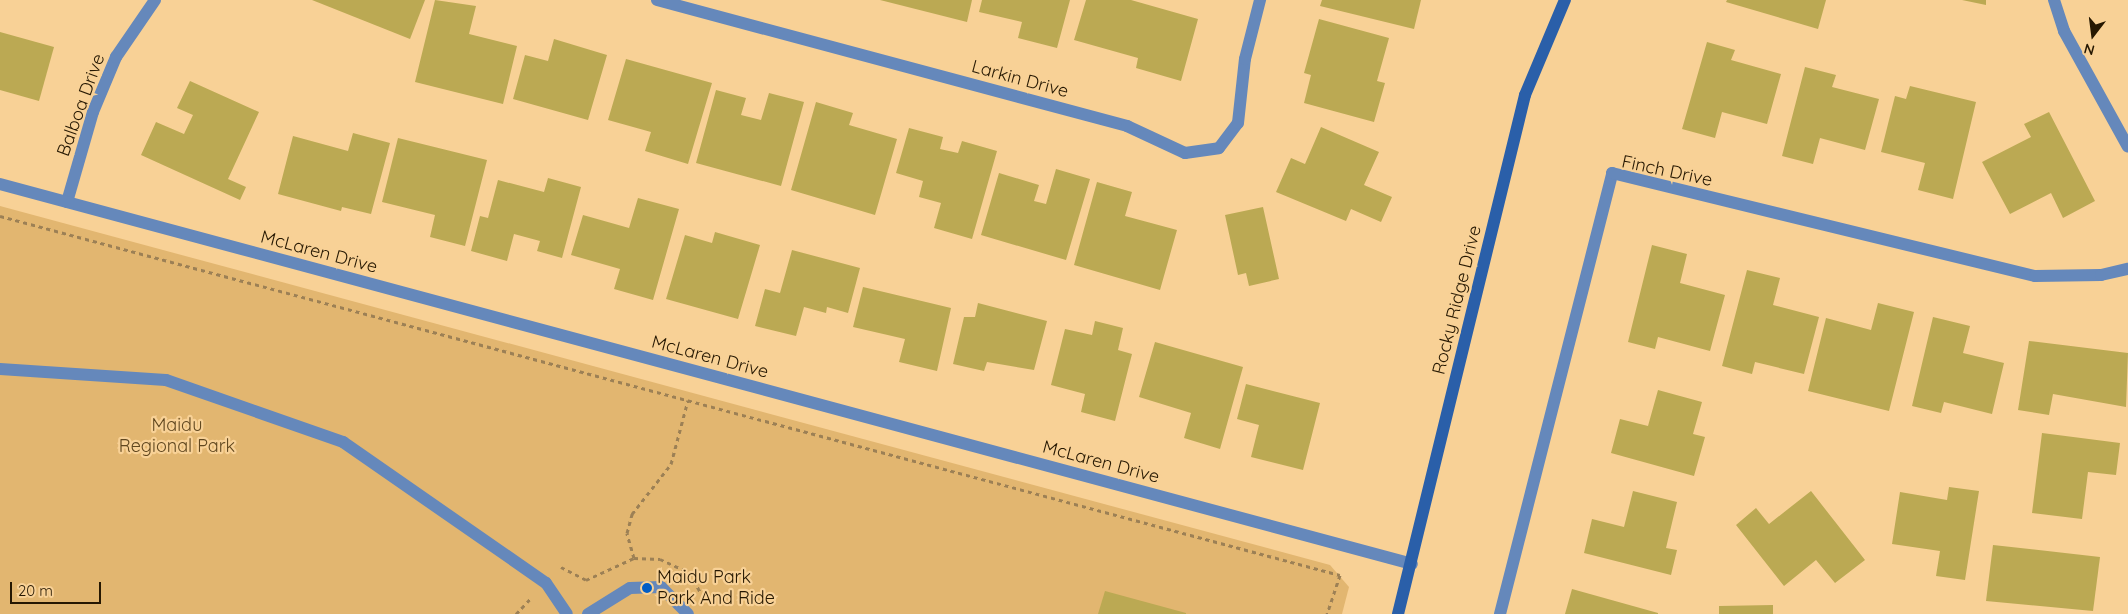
<!DOCTYPE html>
<html>
<head>
<meta charset="utf-8">
<style>
  body { margin:0 }
  #map { position:relative; width:2128px; height:614px; overflow:hidden; background:#f8d196; font-family:Quicksand,sans-serif }
  div>[style] { position:absolute }
  .green>* { inset:0; background:#e2b670 }
  .building>* { inset:0; background:#bba953 }
  .path>* { height:3px; margin-top:-1.5px; transform-origin:0; background:repeating-linear-gradient(90deg,#9c8055 0 4px,transparent 0 8px) }
  .service>* { height:12px; margin:-6px; padding:0 6px; transform-origin:6px; border-radius:6px; background:#6588bb }
  .minor>* { height:12px; margin:-6px; padding:0 6px; transform-origin:6px; border-radius:6px; background:#6588bb }
  .tertiary>* { height:12px; margin:-6px; padding:0 6px; transform-origin:6px; border-radius:6px; background:#6588bb }
  .secondary>* { height:12px; margin:-6px; padding:0 6px; transform-origin:6px; border-radius:6px; background:#2a5fa9 }
  .dots>* { width:14px; height:14px; translate:-50% -50%; box-sizing:border-box; border:2px solid #f8d196; border-radius:50% }
  span { translate:-50% -50%; white-space:nowrap; text-align:center; line-height:1.15; -webkit-text-stroke:4.5px #f8d196; paint-order:stroke }
  .street-label { font-size:18px; color:#261802 }
  .park-label { font-size:18px; color:#60471f }
  .poi-label { font-size:18px; color:#261802 }
  .left { translate:0 -50%; text-align:left }
  .north { position:absolute; left:2068px; top:10px; width:50px; height:50px; -webkit-text-stroke:4px #f8d196; paint-order:stroke; rotate:195deg; font-size:14px; font-weight:700; line-height:20px; text-align:center; color:#261802 }
  .north::after { content:''; display:block; margin:auto; width:18px; height:22px; background:#261802; clip-path:polygon(50% 0,100% 100%,50% 72%,0 100%) }
  .scale { position:absolute; left:10px; top:582px; width:91px; height:22px; box-sizing:border-box; border:2px solid #261802; border-top:0; padding-left:6px; font-size:15px; line-height:18px; white-space:nowrap; color:#261802; -webkit-text-stroke:4px #f8d196; paint-order:stroke }
</style>
</head>
<body>
<div id="map">
  <div class="green">
    <div style="clip-path:polygon(0 206px,1330px 565px,1349px 587px,1342px 614px,0 614px)"></div>
  </div>
  <div class="building">
    <div style="clip-path:polygon(312px 0,425px 0,410px 39px)"></div>
    <div style="clip-path:polygon(435px 0,476px 6px,469px 34px,517px 46px,503px 104px,415px 82px)"></div>
    <div style="clip-path:polygon(880px 0,972px 0,967px 22px)"></div>
    <div style="clip-path:polygon(982px 0,1070px 0,1057px 48px,1018px 38px,1022px 22px,979px 12px)"></div>
    <div style="clip-path:polygon(1086px 0,1131px 0,1198px 19px,1181px 81px,1136px 68px,1138px 58px,1074px 40px)"></div>
    <div style="clip-path:polygon(1322px 0,1421px 0,1414px 29px,1320px 6px)"></div>
    <div style="clip-path:polygon(1727px 0,1826px 0,1818px 29px,1726px 2px)"></div>
    <div style="clip-path:polygon(1962px 0,1986px 0,1986px 5px)"></div>
    <div style="clip-path:polygon(1319px 19px,1389px 38px,1377px 81px,1385px 83px,1374px 122px,1304px 103px,1311px 75px,1304px 73px)"></div>
    <div style="clip-path:polygon(0 32px,54px 47px,39px 101px,0 90px)"></div>
    <div style="clip-path:polygon(554px 39px,607px 55px,588px 120px,513px 99px,525px 55px,548px 61px)"></div>
    <div style="clip-path:polygon(1707px 42px,1735px 50px,1731px 60px,1781px 74px,1767px 124px,1722px 112px,1715px 138px,1682px 129px)"></div>
    <div style="clip-path:polygon(626px 59px,712px 83px,688px 164px,645px 151px,651px 132px,608px 120px)"></div>
    <div style="clip-path:polygon(1805px 67px,1836px 75px,1832px 87px,1879px 99px,1865px 150px,1820px 138px,1813px 164px,1782px 156px)"></div>
    <div style="clip-path:polygon(190px 81px,259px 112px,228px 179px,246px 187px,240px 200px,141px 155px,156px 122px,184px 134px,193px 115px,177px 108px)"></div>
    <div style="clip-path:polygon(1910px 86px,1976px 102px,1953px 199px,1918px 190px,1925px 163px,1881px 152px,1895px 96px,1906px 99px)"></div>
    <div style="clip-path:polygon(716px 90px,746px 98px,741px 115px,761px 120px,769px 93px,804px 102px,781px 186px,696px 163px)"></div>
    <div style="clip-path:polygon(816px 102px,853px 113px,849px 125px,897px 139px,875px 215px,791px 190px)"></div>
    <div style="clip-path:polygon(2049px 112px,2095px 201px,2063px 218px,2051px 193px,2010px 214px,1982px 162px,2031px 137px,2024px 124px)"></div>
    <div style="clip-path:polygon(1321px 127px,1379px 152px,1364px 185px,1392px 197px,1381px 222px,1351px 209px,1346px 221px,1276px 192px,1291px 158px,1305px 164px)"></div>
    <div style="clip-path:polygon(909px 128px,943px 137px,940px 149px,958px 153px,962px 141px,997px 151px,972px 239px,934px 228px,941px 203px,919px 197px,923px 181px,896px 173px)"></div>
    <div style="clip-path:polygon(353px 133px,390px 143px,371px 214px,342px 207px,341px 211px,278px 194px,293px 136px,348px 151px)"></div>
    <div style="clip-path:polygon(398px 138px,487px 160px,465px 246px,430px 237px,435px 215px,382px 202px)"></div>
    <div style="clip-path:polygon(1056px 169px,1090px 179px,1066px 260px,981px 235px,999px 173px,1039px 185px,1034px 201px,1046px 204px)"></div>
    <div style="clip-path:polygon(548px 178px,581px 187px,562px 258px,537px 251px,540px 241px,514px 234px,507px 261px,471px 251px,480px 216px,488px 218px,498px 180px,544px 192px)"></div>
    <div style="clip-path:polygon(1097px 182px,1132px 192px,1125px 216px,1177px 230px,1160px 290px,1074px 265px)"></div>
    <div style="clip-path:polygon(638px 198px,679px 209px,653px 300px,614px 289px,620px 269px,571px 255px,583px 215px,629px 228px)"></div>
    <div style="clip-path:polygon(1263px 207px,1279px 279px,1249px 286px,1246px 273px,1238px 275px,1225px 215px)"></div>
    <div style="clip-path:polygon(715px 232px,760px 245px,738px 319px,666px 299px,685px 235px,712px 243px)"></div>
    <div style="clip-path:polygon(1652px 245px,1687px 254px,1680px 283px,1725px 295px,1710px 351px,1658px 337px,1655px 349px,1628px 342px)"></div>
    <div style="clip-path:polygon(792px 250px,860px 268px,848px 313px,827px 307px,826px 313px,804px 307px,796px 336px,755px 326px,765px 289px,780px 293px)"></div>
    <div style="clip-path:polygon(1747px 270px,1780px 278px,1773px 305px,1819px 317px,1804px 374px,1755px 362px,1752px 374px,1722px 366px)"></div>
    <div style="clip-path:polygon(863px 287px,951px 308px,937px 371px,899px 362px,905px 339px,853px 327px)"></div>
    <div style="clip-path:polygon(978px 303px,1047px 321px,1034px 370px,987px 362px,984px 371px,953px 364px,964px 317px,975px 317px)"></div>
    <div style="clip-path:polygon(1878px 303px,1914px 312px,1889px 411px,1808px 391px,1826px 318px,1871px 330px)"></div>
    <div style="clip-path:polygon(1933px 317px,1970px 326px,1963px 353px,2004px 363px,1992px 414px,1944px 402px,1941px 413px,1912px 406px)"></div>
    <div style="clip-path:polygon(1095px 321px,1123px 328px,1118px 350px,1132px 354px,1115px 421px,1081px 412px,1085px 394px,1051px 385px,1065px 329px,1092px 335px)"></div>
    <div style="clip-path:polygon(2029px 341px,2128px 353px,2126px 407px,2053px 394px,2049px 415px,2018px 410px)"></div>
    <div style="clip-path:polygon(1155px 342px,1243px 367px,1220px 449px,1184px 438px,1191px 413px,1139px 397px)"></div>
    <div style="clip-path:polygon(1246px 384px,1320px 403px,1303px 470px,1251px 457px,1259px 425px,1237px 419px)"></div>
    <div style="clip-path:polygon(1658px 390px,1702px 402px,1693px 434px,1705px 437px,1694px 476px,1611px 453px,1620px 419px,1648px 426px)"></div>
    <div style="clip-path:polygon(2042px 433px,2120px 443px,2116px 475px,2088px 472px,2082px 519px,2032px 513px)"></div>
    <div style="clip-path:polygon(1949px 487px,1979px 491px,1965px 580px,1936px 576px,1940px 551px,1892px 544px,1900px 492px,1947px 500px)"></div>
    <div style="clip-path:polygon(1633px 491px,1677px 502px,1666px 548px,1677px 550px,1671px 575px,1584px 553px,1592px 519px,1624px 527px)"></div>
    <div style="clip-path:polygon(1811px 491px,1865px 560px,1835px 583px,1816px 560px,1784px 586px,1736px 525px,1756px 508px,1769px 524px)"></div>
    <div style="clip-path:polygon(1993px 545px,2100px 557px,2093px 611px,1986px 601px)"></div>
    <div style="clip-path:polygon(1572px 589px,1658px 613px,1658px 614px,1565px 614px)"></div>
    <div style="clip-path:polygon(1105px 591px,1186px 613px,1186px 614px,1098px 614px)"></div>
    <div style="clip-path:polygon(1773px 605px,1773px 614px,1719px 614px,1719px 606px)"></div>
  </div>
  <div class="path">
    <div style="left:0;top:216px;width:1387px;rotate:15deg"></div>
    <div style="left:1340px;top:575px;width:41px;rotate:108.4deg"></div>
    <div style="left:634px;top:558px;width:26px;rotate:-106deg"></div>
    <div style="left:627px;top:533px;width:20px;rotate:-75deg"></div>
    <div style="left:632px;top:514px;width:63px;rotate:-52deg"></div>
    <div style="left:671px;top:464px;width:66px;rotate:-75.1deg"></div>
    <div style="left:561px;top:567px;width:28px;rotate:27deg"></div>
    <div style="left:586px;top:580px;width:53px;rotate:-24.6deg"></div>
    <div style="left:634px;top:558px;width:26px;rotate:2deg"></div>
    <div style="left:660px;top:559px;width:33px;rotate:25deg"></div>
    <div style="left:690px;top:573px;width:21px;rotate:62deg"></div>
    <div style="left:516px;top:614px;width:22px;rotate:-47deg"></div>
  </div>
  <div class="service">
    <div style="left:0;top:369px;width:166px;rotate:3.8deg"></div>
    <div style="left:166px;top:380px;width:188px;rotate:19.3deg"></div>
    <div style="left:343px;top:442px;width:247px;rotate:34.8deg"></div>
    <div style="left:546px;top:583px;width:37px;rotate:56deg"></div>
    <div style="left:588px;top:614px;width:49px;rotate:-31.8deg"></div>
    <div style="left:630px;top:588px;width:31px;rotate:-2deg"></div>
    <div style="left:661px;top:587px;width:38px;rotate:45deg"></div>
  </div>
  <div class="minor">
    <div style="left:657px;top:0;width:487px;rotate:15deg"></div>
    <div style="left:1127px;top:126px;width:64px;rotate:25deg"></div>
    <div style="left:1185px;top:153px;width:34px;rotate:-8deg"></div>
    <div style="left:1219px;top:148px;width:31px;rotate:-53deg"></div>
    <div style="left:1238px;top:123px;width:64px;rotate:-83.8deg"></div>
    <div style="left:1245px;top:59px;width:61px;rotate:-75.7deg"></div>
    <div style="left:2054px;top:0;width:33px;rotate:72deg"></div>
    <div style="left:2064px;top:31px;width:132px;rotate:61.1deg"></div>
    <div style="left:67px;top:202px;width:94px;rotate:-73.9deg"></div>
    <div style="left:93px;top:112px;width:60px;rotate:-67.3deg"></div>
    <div style="left:116px;top:57px;width:69px;rotate:-55.6deg"></div>
    <div style="left:1500px;top:614px;width:455px;rotate:-75.7deg"></div>
    <div style="left:1612px;top:173px;width:435px;rotate:13.7deg"></div>
    <div style="left:2035px;top:276px;width:66px;rotate:-0.9deg"></div>
    <div style="left:2101px;top:275px;width:28px;rotate:-13deg"></div>
  </div>
  <div class="tertiary">
    <div style="left:0;top:184px;width:1462px;rotate:15.06deg"></div>
  </div>
  <div class="secondary">
    <div style="left:1398px;top:614px;width:534px;rotate:-76.25deg"></div>
    <div style="left:1525px;top:95px;width:103px;rotate:-67.2deg"></div>
  </div>
  <div class="dots">
    <div style="left:647px;top:588px;background:#015dc6"></div>
  </div>
  <div class="street-label">
    <span style="left:1020px;top:79px;rotate:15deg">Larkin Drive</span>
    <span style="left:81px;top:105px;rotate:-70deg">Balboa Drive</span>
    <span style="left:1667px;top:171px;rotate:12deg">Finch Drive</span>
    <span style="left:319px;top:252px;rotate:15deg">McLaren Drive</span>
    <span style="left:1457px;top:300px;rotate:-76deg">Rocky Ridge Drive</span>
    <span style="left:710px;top:357px;rotate:15deg">McLaren Drive</span>
    <span style="left:1101px;top:462px;rotate:15deg">McLaren Drive</span>
  </div>
  <div class="park-label">
    <span style="left:177px;top:436px">Maidu<br>Regional Park</span>
  </div>
  <div class="poi-label">
    <span class="left" style="left:657px;top:588px">Maidu Park<br>Park And Ride</span>
  </div>
  <div class="north">N</div>
  <div class="scale">20 m</div>
</div>
</body>
</html>
